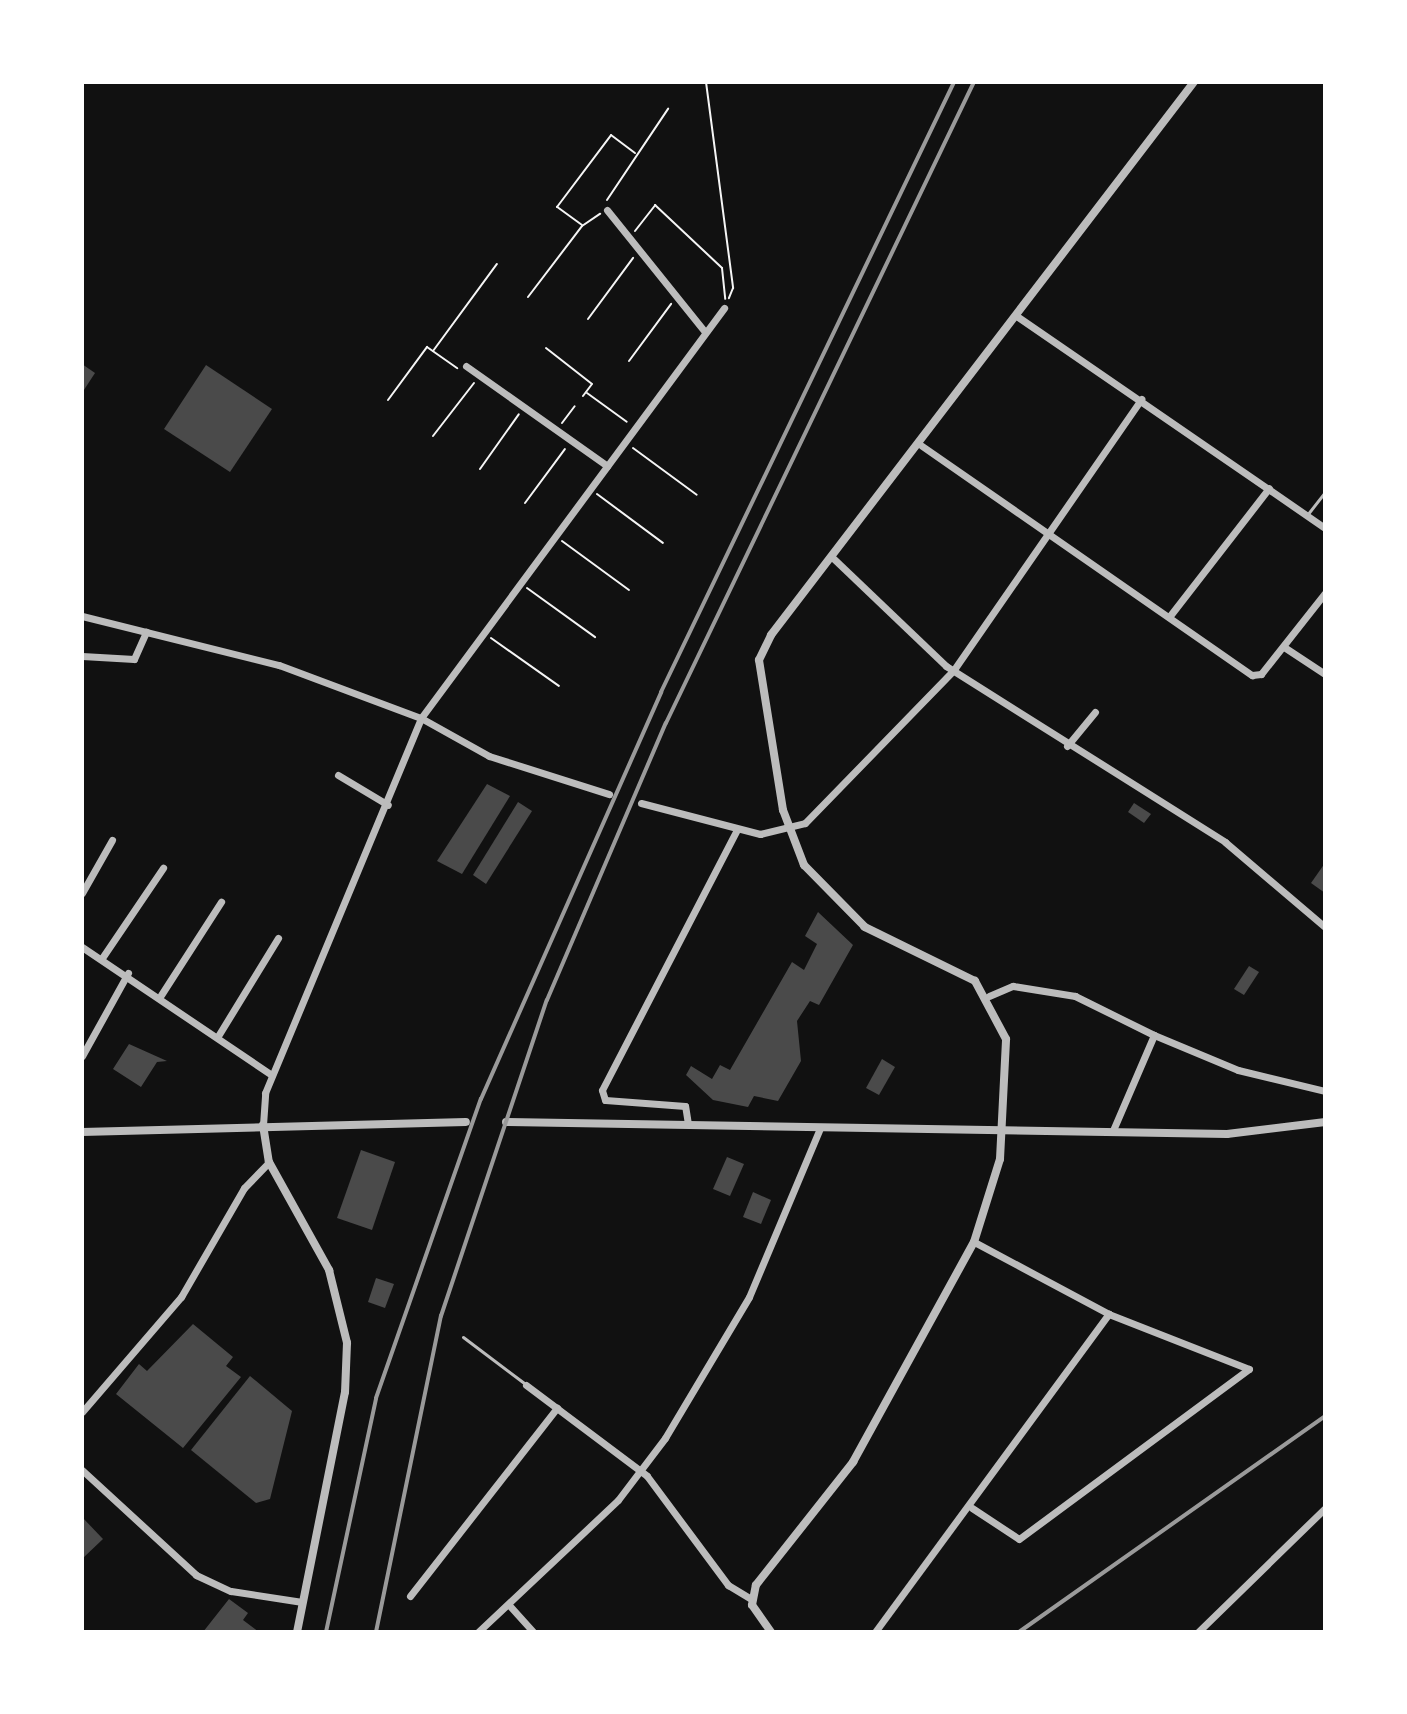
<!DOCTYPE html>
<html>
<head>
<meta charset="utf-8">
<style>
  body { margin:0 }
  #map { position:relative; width:1407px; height:1714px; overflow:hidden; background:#111; font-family:Manrope,sans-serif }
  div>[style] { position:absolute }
  .building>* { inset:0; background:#4a4a4a }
  .path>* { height:2px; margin:-1px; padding:0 1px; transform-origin:1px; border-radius:1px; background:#f5f5f5 }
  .service>* { height:3px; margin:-1.5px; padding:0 1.5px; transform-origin:1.5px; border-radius:1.5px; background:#bcbcbc }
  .minor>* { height:7px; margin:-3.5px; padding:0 3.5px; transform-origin:3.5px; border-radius:3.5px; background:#bcbcbc }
  .tertiary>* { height:8px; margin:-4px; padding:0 4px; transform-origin:4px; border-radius:4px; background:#bcbcbc }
  .rail>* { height:4px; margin:-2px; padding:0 2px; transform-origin:2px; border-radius:2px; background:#9a9a9a }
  span { translate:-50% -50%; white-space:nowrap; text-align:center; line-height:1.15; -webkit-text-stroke:6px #fff; paint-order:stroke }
  .frame { position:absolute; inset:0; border:84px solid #fff; pointer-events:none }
</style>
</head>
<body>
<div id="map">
  <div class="building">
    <div style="clip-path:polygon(82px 364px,95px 373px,82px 393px)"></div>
    <div style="clip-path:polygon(206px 365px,272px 409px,230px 472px,164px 429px)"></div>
    <div style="clip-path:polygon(487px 784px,510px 796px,462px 874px,437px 861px)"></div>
    <div style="clip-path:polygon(518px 802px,532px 811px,486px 884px,473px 875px)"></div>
    <div style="clip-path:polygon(1134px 803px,1151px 814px,1144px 823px,1128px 812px)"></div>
    <div style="clip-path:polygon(1325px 863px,1325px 893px,1311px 883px)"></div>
    <div style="clip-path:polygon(818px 912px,853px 945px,819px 1005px,810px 1001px,797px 1021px,801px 1061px,778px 1101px,754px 1096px,748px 1107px,713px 1100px,686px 1075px,691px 1066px,712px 1079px,720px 1065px,730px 1070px,792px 962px,804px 970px,817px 944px,805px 936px)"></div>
    <div style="clip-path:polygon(1249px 966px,1259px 972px,1244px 995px,1234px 989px)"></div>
    <div style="clip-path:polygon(129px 1044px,167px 1061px,157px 1062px,141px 1087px,113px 1069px)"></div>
    <div style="clip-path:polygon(882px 1059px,895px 1067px,879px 1095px,866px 1088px)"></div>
    <div style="clip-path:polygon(361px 1150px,395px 1162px,372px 1230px,337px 1218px)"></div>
    <div style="clip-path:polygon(727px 1157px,744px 1164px,730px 1196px,713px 1189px)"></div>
    <div style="clip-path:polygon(753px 1192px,771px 1200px,761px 1224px,743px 1217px)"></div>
    <div style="clip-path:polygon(376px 1278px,394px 1284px,385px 1308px,368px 1302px)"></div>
    <div style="clip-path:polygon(193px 1324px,233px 1357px,226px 1366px,241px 1377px,183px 1448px,116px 1394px,139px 1364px,147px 1371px)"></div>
    <div style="clip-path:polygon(250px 1376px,292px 1411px,270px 1499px,256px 1503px,191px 1450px)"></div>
    <div style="clip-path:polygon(82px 1517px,103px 1539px,82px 1559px)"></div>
    <div style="clip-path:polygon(229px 1599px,248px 1613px,243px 1620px,259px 1632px,203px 1632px)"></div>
  </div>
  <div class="path">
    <div style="left:706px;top:82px;width:208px;rotate:82.5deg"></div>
    <div style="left:733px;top:288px;width:11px;rotate:112deg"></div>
    <div style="left:607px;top:200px;width:110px;rotate:-56.2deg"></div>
    <div style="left:582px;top:225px;width:31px;rotate:-144deg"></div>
    <div style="left:557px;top:207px;width:90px;rotate:-53.1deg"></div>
    <div style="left:611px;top:135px;width:30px;rotate:37deg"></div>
    <div style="left:635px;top:231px;width:33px;rotate:-52deg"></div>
    <div style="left:655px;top:205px;width:92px;rotate:43.2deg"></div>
    <div style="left:722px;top:268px;width:31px;rotate:84deg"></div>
    <div style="left:528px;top:297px;width:89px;rotate:-52.7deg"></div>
    <div style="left:582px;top:226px;width:22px;rotate:-34deg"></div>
    <div style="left:588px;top:319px;width:76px;rotate:-53.6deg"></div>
    <div style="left:546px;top:348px;width:58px;rotate:38deg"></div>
    <div style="left:592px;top:384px;width:15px;rotate:127deg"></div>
    <div style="left:433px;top:351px;width:108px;rotate:-53.7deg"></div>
    <div style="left:629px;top:361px;width:71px;rotate:-53.6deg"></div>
    <div style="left:587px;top:393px;width:49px;rotate:35.9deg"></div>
    <div style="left:388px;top:400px;width:66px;rotate:-53.7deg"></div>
    <div style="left:427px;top:347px;width:37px;rotate:35deg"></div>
    <div style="left:562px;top:423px;width:21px;rotate:-53deg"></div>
    <div style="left:433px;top:436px;width:67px;rotate:-52.3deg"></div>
    <div style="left:633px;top:448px;width:79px;rotate:36.3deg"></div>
    <div style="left:480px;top:469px;width:67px;rotate:-54.7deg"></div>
    <div style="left:597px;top:494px;width:82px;rotate:36.6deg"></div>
    <div style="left:525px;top:503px;width:67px;rotate:-53.5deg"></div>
    <div style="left:562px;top:541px;width:83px;rotate:36.2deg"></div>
    <div style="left:527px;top:588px;width:84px;rotate:35.8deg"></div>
    <div style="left:491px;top:638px;width:83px;rotate:35.2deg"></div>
  </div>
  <div class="service">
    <div style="left:1307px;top:515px;width:29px;rotate:-52deg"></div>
    <div style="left:463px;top:1337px;width:76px;rotate:37deg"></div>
  </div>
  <div class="minor">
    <div style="left:607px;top:210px;width:156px;rotate:51.2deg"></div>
    <div style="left:1018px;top:317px;width:373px;rotate:34.5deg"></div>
    <div style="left:466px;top:366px;width:173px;rotate:35.3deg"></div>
    <div style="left:922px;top:446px;width:402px;rotate:34.8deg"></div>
    <div style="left:1252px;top:675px;width:9px;rotate:-6deg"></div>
    <div style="left:1261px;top:674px;width:103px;rotate:-51.7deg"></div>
    <div style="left:834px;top:559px;width:155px;rotate:43.7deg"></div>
    <div style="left:946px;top:666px;width:330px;rotate:32.2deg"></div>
    <div style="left:1225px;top:842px;width:131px;rotate:40.4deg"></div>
    <div style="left:82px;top:616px;width:203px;rotate:14deg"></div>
    <div style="left:279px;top:665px;width:152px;rotate:20.5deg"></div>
    <div style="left:421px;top:718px;width:78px;rotate:29.2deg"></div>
    <div style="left:489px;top:756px;width:126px;rotate:17.6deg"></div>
    <div style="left:1169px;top:617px;width:163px;rotate:-52.2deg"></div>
    <div style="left:1284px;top:647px;width:49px;rotate:33.4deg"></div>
    <div style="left:82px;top:656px;width:52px;rotate:3.3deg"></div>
    <div style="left:134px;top:659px;width:30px;rotate:-66deg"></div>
    <div style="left:1067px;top:746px;width:44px;rotate:-50.5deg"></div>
    <div style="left:338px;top:775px;width:58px;rotate:31deg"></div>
    <div style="left:641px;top:803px;width:123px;rotate:14.6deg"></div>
    <div style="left:760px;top:834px;width:46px;rotate:-13.7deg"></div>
    <div style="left:805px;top:823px;width:212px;rotate:-45.8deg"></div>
    <div style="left:953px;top:671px;width:331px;rotate:-55.3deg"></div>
    <div style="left:82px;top:893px;width:61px;rotate:-60.5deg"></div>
    <div style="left:82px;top:947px;width:229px;rotate:34deg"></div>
    <div style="left:102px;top:958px;width:109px;rotate:-55.9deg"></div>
    <div style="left:161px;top:995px;width:111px;rotate:-57.2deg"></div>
    <div style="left:989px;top:996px;width:26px;rotate:-23deg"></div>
    <div style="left:1013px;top:986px;width:63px;rotate:9.2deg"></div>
    <div style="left:1075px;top:996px;width:88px;rotate:26.3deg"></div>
    <div style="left:1154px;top:1035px;width:103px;rotate:113.3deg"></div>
    <div style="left:1154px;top:1035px;width:91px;rotate:22.6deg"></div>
    <div style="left:1238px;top:1070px;width:89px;rotate:13.6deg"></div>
    <div style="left:218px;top:1036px;width:115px;rotate:-58.5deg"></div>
    <div style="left:82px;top:1056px;width:95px;rotate:-61deg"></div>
    <div style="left:688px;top:1124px;width:18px;rotate:-99deg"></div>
    <div style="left:685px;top:1106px;width:80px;rotate:-175.7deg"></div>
    <div style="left:605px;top:1100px;width:10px;rotate:-107deg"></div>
    <div style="left:602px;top:1090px;width:293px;rotate:-62.6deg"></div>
    <div style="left:263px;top:1125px;width:32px;rotate:-86deg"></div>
    <div style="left:265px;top:1093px;width:406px;rotate:-67.4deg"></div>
    <div style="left:421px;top:718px;width:510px;rotate:-53.53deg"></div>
    <div style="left:526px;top:1385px;width:151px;rotate:36.9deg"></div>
    <div style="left:647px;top:1476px;width:136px;rotate:53.4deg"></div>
    <div style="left:728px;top:1585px;width:27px;rotate:31deg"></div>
    <div style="left:82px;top:1412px;width:152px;rotate:-49.3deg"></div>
    <div style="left:181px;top:1297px;width:126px;rotate:-60deg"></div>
    <div style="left:244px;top:1188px;width:36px;rotate:-46deg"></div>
    <div style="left:82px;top:1470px;width:155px;rotate:42.6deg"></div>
    <div style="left:196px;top:1575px;width:38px;rotate:25deg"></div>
    <div style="left:231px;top:1591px;width:72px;rotate:8.8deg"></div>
    <div style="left:972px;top:1508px;width:56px;rotate:33.4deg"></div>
    <div style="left:1019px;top:1539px;width:286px;rotate:-36.5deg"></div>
    <div style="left:1249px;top:1369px;width:150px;rotate:-158.6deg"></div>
    <div style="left:1109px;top:1314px;width:153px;rotate:-151.9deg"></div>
    <div style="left:410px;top:1596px;width:239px;rotate:-52deg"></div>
    <div style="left:509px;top:1605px;width:36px;rotate:48deg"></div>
    <div style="left:478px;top:1632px;width:192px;rotate:-43.3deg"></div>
    <div style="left:618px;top:1500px;width:78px;rotate:-52.8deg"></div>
    <div style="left:665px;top:1438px;width:164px;rotate:-59.2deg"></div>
    <div style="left:749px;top:1297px;width:183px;rotate:-67.2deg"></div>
    <div style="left:875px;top:1632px;width:395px;rotate:-53.7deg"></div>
    <div style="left:1198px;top:1632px;width:177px;rotate:-44.3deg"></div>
  </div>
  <div class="tertiary">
    <div style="left:506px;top:1122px;width:721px;rotate:0.95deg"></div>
    <div style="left:1227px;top:1134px;width:99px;rotate:-7deg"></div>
    <div style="left:263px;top:1125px;width:37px;rotate:81deg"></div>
    <div style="left:269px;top:1162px;width:124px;rotate:60.9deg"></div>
    <div style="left:329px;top:1270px;width:75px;rotate:76.1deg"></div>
    <div style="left:347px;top:1343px;width:49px;rotate:92.3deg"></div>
    <div style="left:345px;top:1392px;width:245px;rotate:101.3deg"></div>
    <div style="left:82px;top:1132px;width:384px;rotate:-1.5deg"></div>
    <div style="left:771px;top:1632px;width:33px;rotate:-125deg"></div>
    <div style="left:752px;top:1605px;width:20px;rotate:-79deg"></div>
    <div style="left:756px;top:1585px;width:157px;rotate:-51.7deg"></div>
    <div style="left:853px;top:1462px;width:251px;rotate:-61.2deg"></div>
    <div style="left:974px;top:1242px;width:87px;rotate:-72.6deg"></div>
    <div style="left:1000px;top:1159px;width:120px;rotate:-87.1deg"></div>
    <div style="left:1006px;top:1039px;width:66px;rotate:-118.1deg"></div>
    <div style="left:975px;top:981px;width:123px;rotate:-153.9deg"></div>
    <div style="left:865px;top:927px;width:87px;rotate:-134.5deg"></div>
    <div style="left:804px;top:865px;width:59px;rotate:-110.9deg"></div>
    <div style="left:783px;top:810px;width:152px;rotate:-99.1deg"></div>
    <div style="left:759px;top:660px;width:28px;rotate:-64deg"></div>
    <div style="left:771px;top:635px;width:696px;rotate:-52.59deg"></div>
  </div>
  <div class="rail">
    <div style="left:326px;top:1632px;width:239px;rotate:-77.9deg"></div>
    <div style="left:376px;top:1398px;width:317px;rotate:-70.7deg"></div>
    <div style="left:481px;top:1099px;width:445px;rotate:-66.1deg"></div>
    <div style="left:661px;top:692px;width:677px;rotate:-64.34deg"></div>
    <div style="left:376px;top:1632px;width:323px;rotate:-78.4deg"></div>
    <div style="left:441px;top:1316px;width:333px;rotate:-71.5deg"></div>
    <div style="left:547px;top:1000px;width:301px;rotate:-66.8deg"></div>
    <div style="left:666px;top:723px;width:711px;rotate:-64.34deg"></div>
    <div style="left:1019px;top:1632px;width:375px;rotate:-35.2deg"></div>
  </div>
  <div class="frame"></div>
</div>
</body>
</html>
